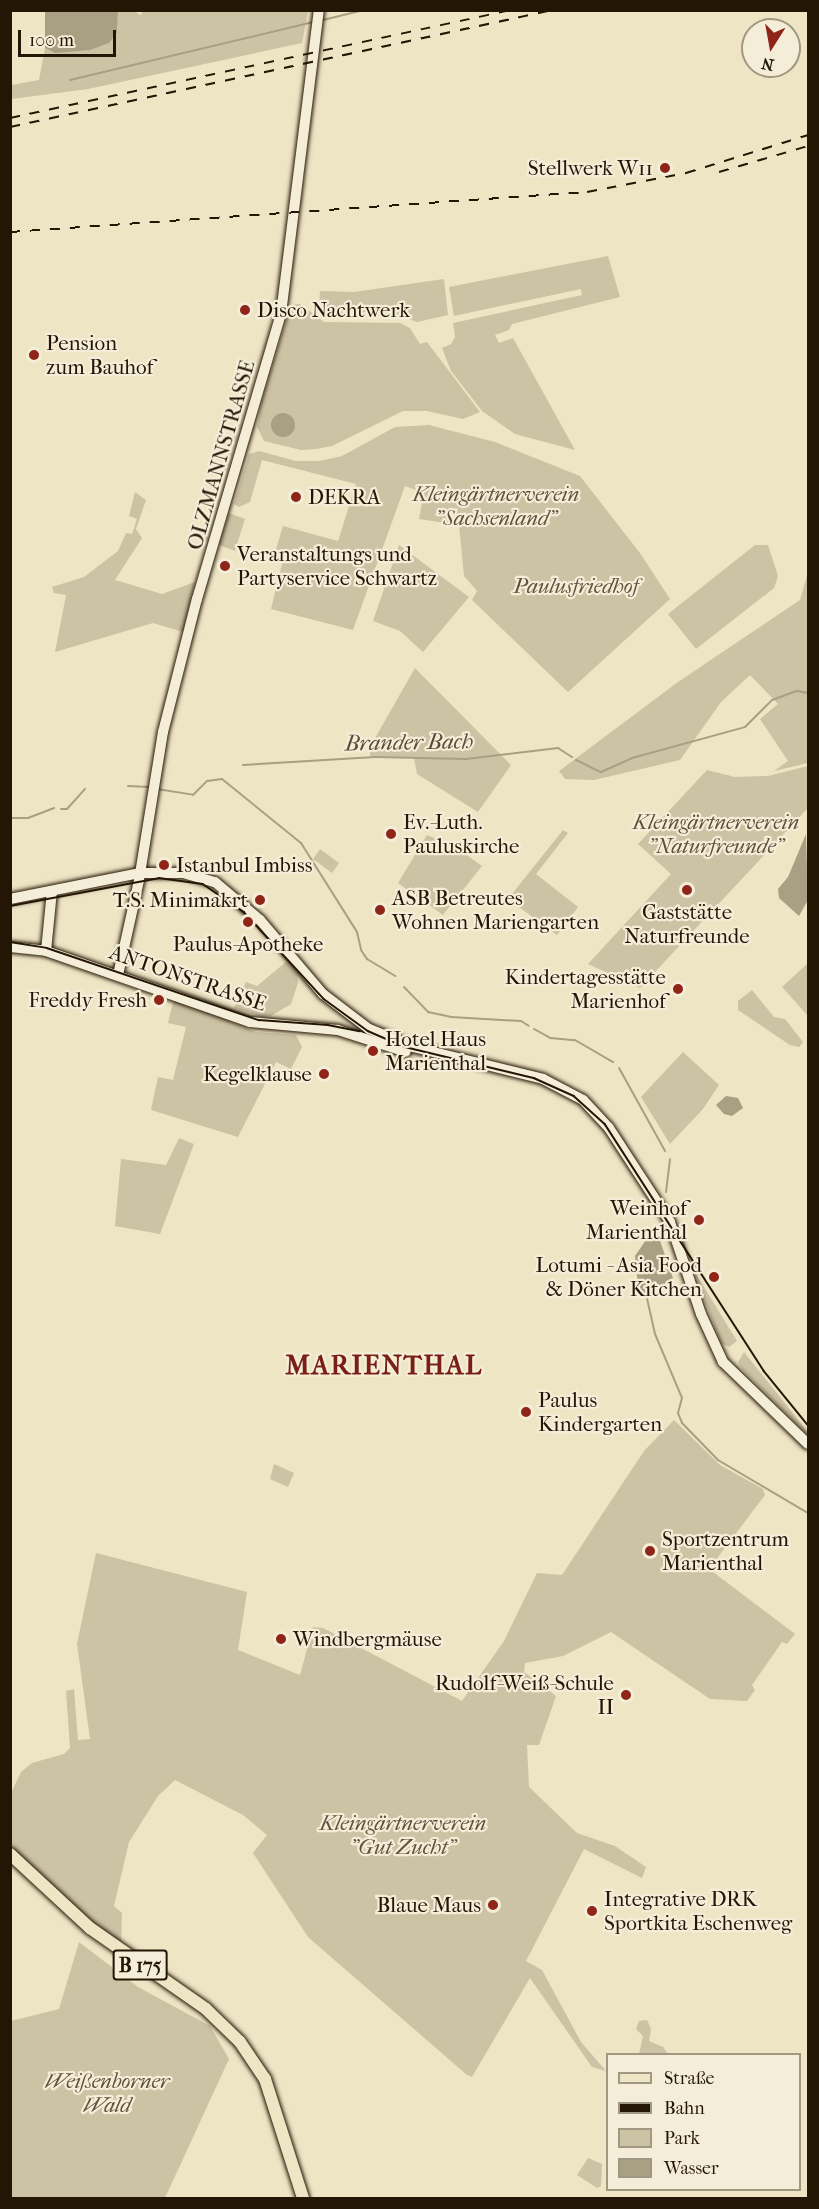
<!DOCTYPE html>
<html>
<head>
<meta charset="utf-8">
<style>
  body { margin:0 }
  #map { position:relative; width:819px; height:2209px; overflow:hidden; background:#eee5c5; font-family:"IM FELL French Canon",serif }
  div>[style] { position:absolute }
  .green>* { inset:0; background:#ccc2a4 }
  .water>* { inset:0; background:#a99f83 }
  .round { border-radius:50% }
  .stream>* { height:2px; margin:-1px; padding:0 1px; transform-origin:1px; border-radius:1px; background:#a99f83 }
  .roads { filter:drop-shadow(0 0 2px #241604) drop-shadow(0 0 2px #241604) }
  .secondary>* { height:10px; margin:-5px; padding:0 5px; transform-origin:5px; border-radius:5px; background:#f4eed9 }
  .primary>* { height:12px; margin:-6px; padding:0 6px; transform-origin:6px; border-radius:6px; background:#eee5c5 }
  .tram>* { height:1.5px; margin:-0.75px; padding:0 0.75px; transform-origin:0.75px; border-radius:0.75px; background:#241604 }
  .rail>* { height:2px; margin-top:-1px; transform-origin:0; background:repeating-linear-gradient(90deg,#241604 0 10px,transparent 0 20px) }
  .dots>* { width:16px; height:16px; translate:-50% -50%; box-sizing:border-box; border:3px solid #f4eed9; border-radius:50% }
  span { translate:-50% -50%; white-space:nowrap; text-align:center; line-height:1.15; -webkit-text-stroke:4.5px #f4eed9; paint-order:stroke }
  .shield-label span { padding:2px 4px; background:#f4eed9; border:2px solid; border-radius:4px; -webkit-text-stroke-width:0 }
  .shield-label { font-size:20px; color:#241604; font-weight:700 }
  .poi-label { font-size:21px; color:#241604 }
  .right { translate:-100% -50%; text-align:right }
  .left { translate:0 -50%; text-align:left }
  .street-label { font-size:21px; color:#241604 }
  .park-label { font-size:21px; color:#5f523c; font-style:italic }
  .water-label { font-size:22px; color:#594d37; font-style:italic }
  .district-label { font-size:27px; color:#7a1f14; font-weight:700; letter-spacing:1.5px }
  .frame { position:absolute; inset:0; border:12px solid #241604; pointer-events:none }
  .legend { position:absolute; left:606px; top:2053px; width:195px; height:138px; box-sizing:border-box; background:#f4eed9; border:2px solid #a19884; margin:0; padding:8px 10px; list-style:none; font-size:18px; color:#241604 }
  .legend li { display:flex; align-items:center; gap:12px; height:30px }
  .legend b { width:30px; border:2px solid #a19884 }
  .north { position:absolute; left:741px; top:18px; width:60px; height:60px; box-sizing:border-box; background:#f4eed9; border:2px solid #a19884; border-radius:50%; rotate:191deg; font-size:16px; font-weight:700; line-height:24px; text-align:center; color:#241604 }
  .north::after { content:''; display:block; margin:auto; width:21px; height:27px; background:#8f2418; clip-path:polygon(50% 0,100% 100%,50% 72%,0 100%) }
  .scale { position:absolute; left:18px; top:30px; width:98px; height:27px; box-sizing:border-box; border:3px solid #241604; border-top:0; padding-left:8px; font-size:18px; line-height:21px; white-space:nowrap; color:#241604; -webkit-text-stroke:4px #f4eed9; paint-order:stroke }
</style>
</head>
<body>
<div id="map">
  <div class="green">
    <div style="clip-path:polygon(143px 10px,308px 11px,302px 43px,88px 89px,11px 99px,11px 85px,39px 80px,45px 48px,55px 53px,117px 32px,118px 11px,133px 11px,141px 15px)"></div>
    <div style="clip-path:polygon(608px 256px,620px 297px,512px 324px,509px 330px,495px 335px,499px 343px,513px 338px,575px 450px,515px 434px,482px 411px,451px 371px,442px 348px,451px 344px,455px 337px,453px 323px,582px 295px,581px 289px,454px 316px,449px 287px)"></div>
    <div style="clip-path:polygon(444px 279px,448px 315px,417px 322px,397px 315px,328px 316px,319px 306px,320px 291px,354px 292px)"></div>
    <div style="clip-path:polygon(300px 304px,324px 322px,400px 323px,410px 328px,420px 344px,427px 342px,480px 412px,463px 419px,427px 411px,403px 411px,332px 446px,316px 449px,301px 450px,264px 441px,257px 427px,262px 401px,291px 305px)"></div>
    <div style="clip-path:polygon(429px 425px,495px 442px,580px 476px,640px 553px,670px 599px,568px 692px,472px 600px,477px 591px,464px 576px,459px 525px,419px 519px,424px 493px,405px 486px,353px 630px,271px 609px,285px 552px,276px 549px,283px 526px,338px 541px,356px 484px,262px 460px,250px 502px,239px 507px,234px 504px,249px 454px,259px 451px,296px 461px,320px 461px,342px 456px,395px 427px)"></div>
    <div style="clip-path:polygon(135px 492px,146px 500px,136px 529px,142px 538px,115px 580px,162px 594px,195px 582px,183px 632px,153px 623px,55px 652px,66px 595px,54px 593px,52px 587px,84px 577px,118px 551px,126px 533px,132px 534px,137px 519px,129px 516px)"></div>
    <div style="clip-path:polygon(229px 513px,245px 519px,235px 551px,219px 545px)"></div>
    <div style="clip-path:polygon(399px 545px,469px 597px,423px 652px,400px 631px,373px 621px)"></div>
    <div style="clip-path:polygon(755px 545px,768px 545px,778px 576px,774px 588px,696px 649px,668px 614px)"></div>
    <div style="clip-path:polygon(808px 572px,808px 763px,774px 771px,788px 761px,760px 719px,778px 704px,750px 675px,721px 702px,680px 760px,594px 780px,565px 779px,559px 771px,678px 682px,800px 600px)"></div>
    <div style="clip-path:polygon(415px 668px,511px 765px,478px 812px,417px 774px,414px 758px,370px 756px,370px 747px)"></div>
    <div style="clip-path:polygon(808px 766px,808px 808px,640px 988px,588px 964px,671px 874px,638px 844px,707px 770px,735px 777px,768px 776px)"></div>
    <div style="clip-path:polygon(563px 830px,568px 833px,536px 874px,578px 907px,557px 935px,508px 899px)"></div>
    <div style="clip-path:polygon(427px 835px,457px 848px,482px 866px,443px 915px,398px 883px)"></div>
    <div style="clip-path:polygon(320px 849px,339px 863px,332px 873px,313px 859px)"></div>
    <div style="clip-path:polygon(286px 962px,297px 974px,298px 983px,291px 1004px,271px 1016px,262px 1017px,234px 1008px,246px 982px,257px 986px)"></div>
    <div style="clip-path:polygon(808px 963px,808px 1016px,782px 987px)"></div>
    <div style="clip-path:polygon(752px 990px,774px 1017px,785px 1019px,803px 1042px,799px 1047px,790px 1045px,738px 1010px,738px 1001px)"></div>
    <div style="clip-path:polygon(174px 998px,256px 1032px,296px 1035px,302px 1047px,291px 1069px,276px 1062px,238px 1137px,151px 1110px,158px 1077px,173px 1080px,186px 1027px,168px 1023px)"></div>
    <div style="clip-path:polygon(683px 1052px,719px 1085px,703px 1109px,670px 1144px,641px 1097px)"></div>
    <div style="clip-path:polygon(179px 1138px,194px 1144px,160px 1234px,115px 1226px,121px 1159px,166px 1165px)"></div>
    <div style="clip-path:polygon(693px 1269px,737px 1341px,729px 1347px,721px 1343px)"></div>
    <div style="clip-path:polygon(744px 1352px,808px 1432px,808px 1435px,742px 1369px,738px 1362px)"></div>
    <div style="clip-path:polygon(674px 1420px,720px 1465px,763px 1489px,765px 1495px,709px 1569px,795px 1634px,787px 1644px,782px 1642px,752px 1685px,755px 1690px,747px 1701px,710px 1699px,611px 1632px,563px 1656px,525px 1663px,524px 1672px,556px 1696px,539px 1745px,527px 1745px,529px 1787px,577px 1833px,615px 1846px,646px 1867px,642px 1878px,584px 1849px,526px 1961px,542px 1970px,581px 2042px,606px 2071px,592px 2067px,530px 1978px,472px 2077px,467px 2075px,308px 1937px,253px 1853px,267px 1835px,243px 1815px,175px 1780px,158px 1796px,129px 1842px,114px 1906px,122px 1913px,121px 1948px,11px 1850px,10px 1795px,21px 1772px,32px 1763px,64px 1754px,70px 1748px,66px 1691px,74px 1689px,78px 1740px,90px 1739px,77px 1644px,96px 1553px,247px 1592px,238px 1650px,300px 1675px,313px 1627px,323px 1628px,462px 1701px,504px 1641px,537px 1573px,562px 1575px,644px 1451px)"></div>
    <div style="clip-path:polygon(274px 1464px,294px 1473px,288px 1487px,270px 1479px)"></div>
    <div style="clip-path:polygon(79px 1942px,138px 1987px,210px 2026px,229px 2059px,165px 2198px,11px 2198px,11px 2021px,59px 2009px)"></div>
    <div style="clip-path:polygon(647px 2020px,651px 2029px,649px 2041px,663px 2047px,668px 2054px,639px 2054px,643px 2036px,636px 2029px,639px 2021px)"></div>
    <div style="clip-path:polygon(588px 2158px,602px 2164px,601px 2186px,597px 2188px,577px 2175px)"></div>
  </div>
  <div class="water">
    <div style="clip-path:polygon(45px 11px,118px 11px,117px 32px,109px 43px,90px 50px,55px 53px,45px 48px)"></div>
    <div class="round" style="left:271px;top:413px;width:24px;height:24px"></div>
    <div style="clip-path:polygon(806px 834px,808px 900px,799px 916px,779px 898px,778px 889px,788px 877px)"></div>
    <div style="clip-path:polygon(726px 1096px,738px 1098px,743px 1108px,732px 1116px,724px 1114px,716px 1105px)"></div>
    <div style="clip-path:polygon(650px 1234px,658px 1235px,673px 1278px,645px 1297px,638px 1285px,635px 1256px)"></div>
  </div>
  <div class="stream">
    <div style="left:323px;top:20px;width:42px;rotate:-13.7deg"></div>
    <div style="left:70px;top:80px;width:251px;rotate:-13.4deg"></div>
    <div style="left:576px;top:760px;width:28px;rotate:26deg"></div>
    <div style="left:601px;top:772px;width:34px;rotate:-24deg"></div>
    <div style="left:632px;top:758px;width:117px;rotate:-15.3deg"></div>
    <div style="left:745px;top:727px;width:38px;rotate:-45deg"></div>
    <div style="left:772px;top:700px;width:27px;rotate:-20deg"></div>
    <div style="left:797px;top:691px;width:11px;rotate:10deg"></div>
    <div style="left:243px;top:765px;width:132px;rotate:-3.5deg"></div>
    <div style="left:375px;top:757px;width:91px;rotate:1.3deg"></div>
    <div style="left:466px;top:759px;width:93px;rotate:-6.8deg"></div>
    <div style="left:558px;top:748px;width:17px;rotate:33deg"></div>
    <div style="left:128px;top:786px;width:21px;rotate:3deg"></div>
    <div style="left:157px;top:789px;width:36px;rotate:9deg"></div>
    <div style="left:193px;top:795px;width:20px;rotate:-45deg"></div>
    <div style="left:207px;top:781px;width:15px;rotate:-8deg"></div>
    <div style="left:222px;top:779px;width:102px;rotate:39deg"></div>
    <div style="left:301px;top:843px;width:105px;rotate:57.8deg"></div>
    <div style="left:357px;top:932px;width:18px;rotate:77deg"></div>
    <div style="left:361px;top:950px;width:11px;rotate:56deg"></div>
    <div style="left:367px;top:959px;width:33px;rotate:31deg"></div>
    <div style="left:61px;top:809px;width:6px"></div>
    <div style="left:67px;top:809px;width:27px;rotate:-48deg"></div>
    <div style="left:10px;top:818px;width:18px"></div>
    <div style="left:28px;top:818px;width:28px;rotate:-21deg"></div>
    <div style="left:404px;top:987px;width:35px;rotate:46deg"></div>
    <div style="left:428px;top:1012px;width:24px;rotate:12deg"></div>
    <div style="left:451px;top:1017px;width:70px;rotate:3.3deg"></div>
    <div style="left:521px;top:1021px;width:9px;rotate:32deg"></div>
    <div style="left:534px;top:1029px;width:18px;rotate:29deg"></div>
    <div style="left:550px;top:1038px;width:25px;rotate:5deg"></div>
    <div style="left:575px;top:1040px;width:44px;rotate:30.1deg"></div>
    <div style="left:619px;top:1068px;width:95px;rotate:61deg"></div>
    <div style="left:666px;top:1192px;width:33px;rotate:-83deg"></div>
    <div style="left:655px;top:1235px;width:9px;rotate:-84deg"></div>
    <div style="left:646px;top:1294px;width:41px;rotate:77.3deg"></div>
    <div style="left:655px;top:1334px;width:69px;rotate:67.1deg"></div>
    <div style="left:682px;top:1398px;width:16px;rotate:105deg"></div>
    <div style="left:678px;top:1413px;width:11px;rotate:68deg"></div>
    <div style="left:682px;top:1423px;width:52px;rotate:45.8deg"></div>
    <div style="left:718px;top:1460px;width:104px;rotate:30.5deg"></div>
  </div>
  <div class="roads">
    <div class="secondary">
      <div style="left:10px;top:899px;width:133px;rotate:-11.3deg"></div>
      <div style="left:140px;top:873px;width:43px"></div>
      <div style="left:183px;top:873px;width:33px;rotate:16deg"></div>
      <div style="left:215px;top:882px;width:59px;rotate:40.2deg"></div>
      <div style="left:260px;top:920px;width:97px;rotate:49.6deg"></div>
      <div style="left:323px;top:994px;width:58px;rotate:37.3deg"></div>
      <div style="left:369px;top:1029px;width:48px;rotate:22.2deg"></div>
      <div style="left:413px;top:1047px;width:134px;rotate:13.8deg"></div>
      <div style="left:543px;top:1079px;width:45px;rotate:27.7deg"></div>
      <div style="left:583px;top:1100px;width:38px;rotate:47deg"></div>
      <div style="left:609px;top:1128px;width:112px;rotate:57deg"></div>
      <div style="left:670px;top:1222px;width:97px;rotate:71.4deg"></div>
      <div style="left:701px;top:1314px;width:53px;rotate:65.4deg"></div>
      <div style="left:723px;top:1362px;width:118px;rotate:44deg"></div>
      <div style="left:10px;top:947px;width:36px;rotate:6deg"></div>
      <div style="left:46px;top:951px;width:216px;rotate:19.2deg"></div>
      <div style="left:250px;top:1022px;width:88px;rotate:5.2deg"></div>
      <div style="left:338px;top:1030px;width:71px;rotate:17.9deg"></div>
      <div style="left:46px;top:951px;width:60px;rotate:-84.3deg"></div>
      <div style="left:118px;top:975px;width:97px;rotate:-77.5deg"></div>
      <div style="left:139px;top:880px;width:150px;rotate:-80.8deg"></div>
      <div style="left:163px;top:732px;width:137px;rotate:-75.7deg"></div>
      <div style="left:197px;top:599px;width:297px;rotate:-73.6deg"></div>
      <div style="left:281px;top:314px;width:306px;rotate:-82.9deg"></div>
    </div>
    <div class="primary">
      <div style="left:10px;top:1854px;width:109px;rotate:42.8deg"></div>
      <div style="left:90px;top:1928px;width:141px;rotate:34.9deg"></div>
      <div style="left:206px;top:2009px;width:47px;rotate:44.1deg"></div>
      <div style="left:240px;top:2042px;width:45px;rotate:56deg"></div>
      <div style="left:265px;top:2079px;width:125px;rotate:72.3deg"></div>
    </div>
  </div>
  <div class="tram">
    <div style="left:10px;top:906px;width:152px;rotate:-10.6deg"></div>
    <div style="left:159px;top:878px;width:44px;rotate:7.8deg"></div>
    <div style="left:203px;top:884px;width:50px;rotate:34.3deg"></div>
    <div style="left:244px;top:912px;width:118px;rotate:47.4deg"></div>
    <div style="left:324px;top:999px;width:54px;rotate:36deg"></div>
    <div style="left:368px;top:1031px;width:40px;rotate:23.4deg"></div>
    <div style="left:405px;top:1047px;width:133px;rotate:13.5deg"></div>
    <div style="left:534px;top:1078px;width:44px;rotate:24.2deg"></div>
    <div style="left:574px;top:1096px;width:42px;rotate:42.1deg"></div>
    <div style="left:605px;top:1124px;width:294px;rotate:57.2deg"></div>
    <div style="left:764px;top:1371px;width:70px;rotate:50.8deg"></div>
    <div style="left:10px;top:942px;width:37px;rotate:9deg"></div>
    <div style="left:47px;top:948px;width:224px;rotate:18.8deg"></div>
    <div style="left:259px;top:1020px;width:69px;rotate:4.1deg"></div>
    <div style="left:328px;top:1025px;width:32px;rotate:11deg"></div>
  </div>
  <div class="rail">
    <div style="left:10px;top:118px;width:513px;rotate:-12.17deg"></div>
    <div style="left:10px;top:127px;width:555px;rotate:-12.16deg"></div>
    <div style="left:719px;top:172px;width:93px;rotate:-16.3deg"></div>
    <div style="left:10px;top:232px;width:578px;rotate:-3.97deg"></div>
    <div style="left:587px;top:192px;width:101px;rotate:-10.9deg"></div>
    <div style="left:686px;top:173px;width:128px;rotate:-17.3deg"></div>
  </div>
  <div class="dots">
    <div style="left:665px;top:168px;background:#8f2418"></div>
    <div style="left:245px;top:310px;background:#8f2418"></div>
    <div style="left:34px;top:355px;background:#8f2418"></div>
    <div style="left:296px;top:497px;background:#8f2418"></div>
    <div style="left:225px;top:566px;background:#8f2418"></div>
    <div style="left:391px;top:834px;background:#8f2418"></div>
    <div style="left:164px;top:865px;background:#8f2418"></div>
    <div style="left:687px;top:890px;background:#8f2418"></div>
    <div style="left:260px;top:900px;background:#8f2418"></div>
    <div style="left:380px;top:910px;background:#8f2418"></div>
    <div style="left:248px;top:922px;background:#8f2418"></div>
    <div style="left:678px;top:989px;background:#8f2418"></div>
    <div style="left:159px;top:1000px;background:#8f2418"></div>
    <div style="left:373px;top:1051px;background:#8f2418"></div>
    <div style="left:324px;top:1074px;background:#8f2418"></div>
    <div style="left:699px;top:1220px;background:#8f2418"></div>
    <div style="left:714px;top:1277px;background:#8f2418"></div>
    <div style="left:526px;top:1412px;background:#8f2418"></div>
    <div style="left:650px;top:1551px;background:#8f2418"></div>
    <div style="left:281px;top:1639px;background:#8f2418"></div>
    <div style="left:626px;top:1695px;background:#8f2418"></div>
    <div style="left:493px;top:1905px;background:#8f2418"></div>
    <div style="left:592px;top:1911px;background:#8f2418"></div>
  </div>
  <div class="shield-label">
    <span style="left:140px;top:1965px">B 175</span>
  </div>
  <div class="poi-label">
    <span class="right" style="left:653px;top:168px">Stellwerk W11</span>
    <span class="left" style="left:257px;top:310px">Disco Nachtwerk</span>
    <span class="left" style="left:46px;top:355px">Pension<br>zum Bauhof</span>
    <span class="left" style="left:308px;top:497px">DEKRA</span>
    <span class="left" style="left:237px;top:566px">Veranstaltungs und<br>Partyservice Schwartz</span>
    <span class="left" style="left:403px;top:834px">Ev.-Luth.<br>Pauluskirche</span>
    <span class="left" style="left:176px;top:865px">Istanbul Imbiss</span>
    <span class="left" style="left:392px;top:910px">ASB Betreutes<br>Wohnen Mariengarten</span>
    <span class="right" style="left:248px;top:900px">T.S. Minimakrt</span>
    <span style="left:687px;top:924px">Gaststätte<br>Naturfreunde</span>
    <span style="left:248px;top:944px">Paulus-Apotheke</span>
    <span class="right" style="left:666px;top:989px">Kindertagesstätte<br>Marienhof</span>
    <span class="right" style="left:147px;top:1000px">Freddy Fresh</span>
    <span class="left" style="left:385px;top:1051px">Hotel Haus<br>Marienthal</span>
    <span class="right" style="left:312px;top:1074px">Kegelklause</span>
    <span class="right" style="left:687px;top:1220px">Weinhof<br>Marienthal</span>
    <span class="right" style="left:702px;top:1277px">Lotumi - Asia Food<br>&amp; Döner Kitchen</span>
    <span class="left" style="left:538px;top:1412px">Paulus<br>Kindergarten</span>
    <span class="left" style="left:662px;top:1551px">Sportzentrum<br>Marienthal</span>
    <span class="left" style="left:293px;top:1639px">Windbergmäuse</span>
    <span class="right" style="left:614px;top:1695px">Rudolf-Weiß-Schule<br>II</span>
    <span class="left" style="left:604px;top:1911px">Integrative DRK<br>Sportkita Eschenweg</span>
    <span class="right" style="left:481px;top:1905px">Blaue Maus</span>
  </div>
  <div class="street-label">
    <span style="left:221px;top:455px;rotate:-74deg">OLZMANNSTRASSE</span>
    <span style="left:188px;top:978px;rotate:19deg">ANTONSTRASSE</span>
  </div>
  <div class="park-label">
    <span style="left:496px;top:506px">Kleingärtnerverein<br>"Sachsenland"</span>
    <span style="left:576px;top:586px">Paulusfriedhof</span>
    <span style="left:716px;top:834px">Kleingärtnerverein<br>"Naturfreunde"</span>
    <span style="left:403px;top:1835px">Kleingärtnerverein<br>"Gut Zucht"</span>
    <span style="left:107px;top:2093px">Weißenborner<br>Wald</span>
  </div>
  <div class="water-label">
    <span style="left:409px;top:743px;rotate:-1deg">Brander Bach</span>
  </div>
  <div class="district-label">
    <span style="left:384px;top:1366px">MARIENTHAL</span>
  </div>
  <div class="frame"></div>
  <ul class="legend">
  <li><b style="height:8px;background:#eee5c5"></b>Straße</li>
  <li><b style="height:8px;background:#241604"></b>Bahn</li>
  <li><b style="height:16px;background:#ccc2a4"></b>Park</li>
  <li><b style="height:16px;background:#a99f83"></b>Wasser</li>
  </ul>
  <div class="north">N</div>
  <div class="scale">100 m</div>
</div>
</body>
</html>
